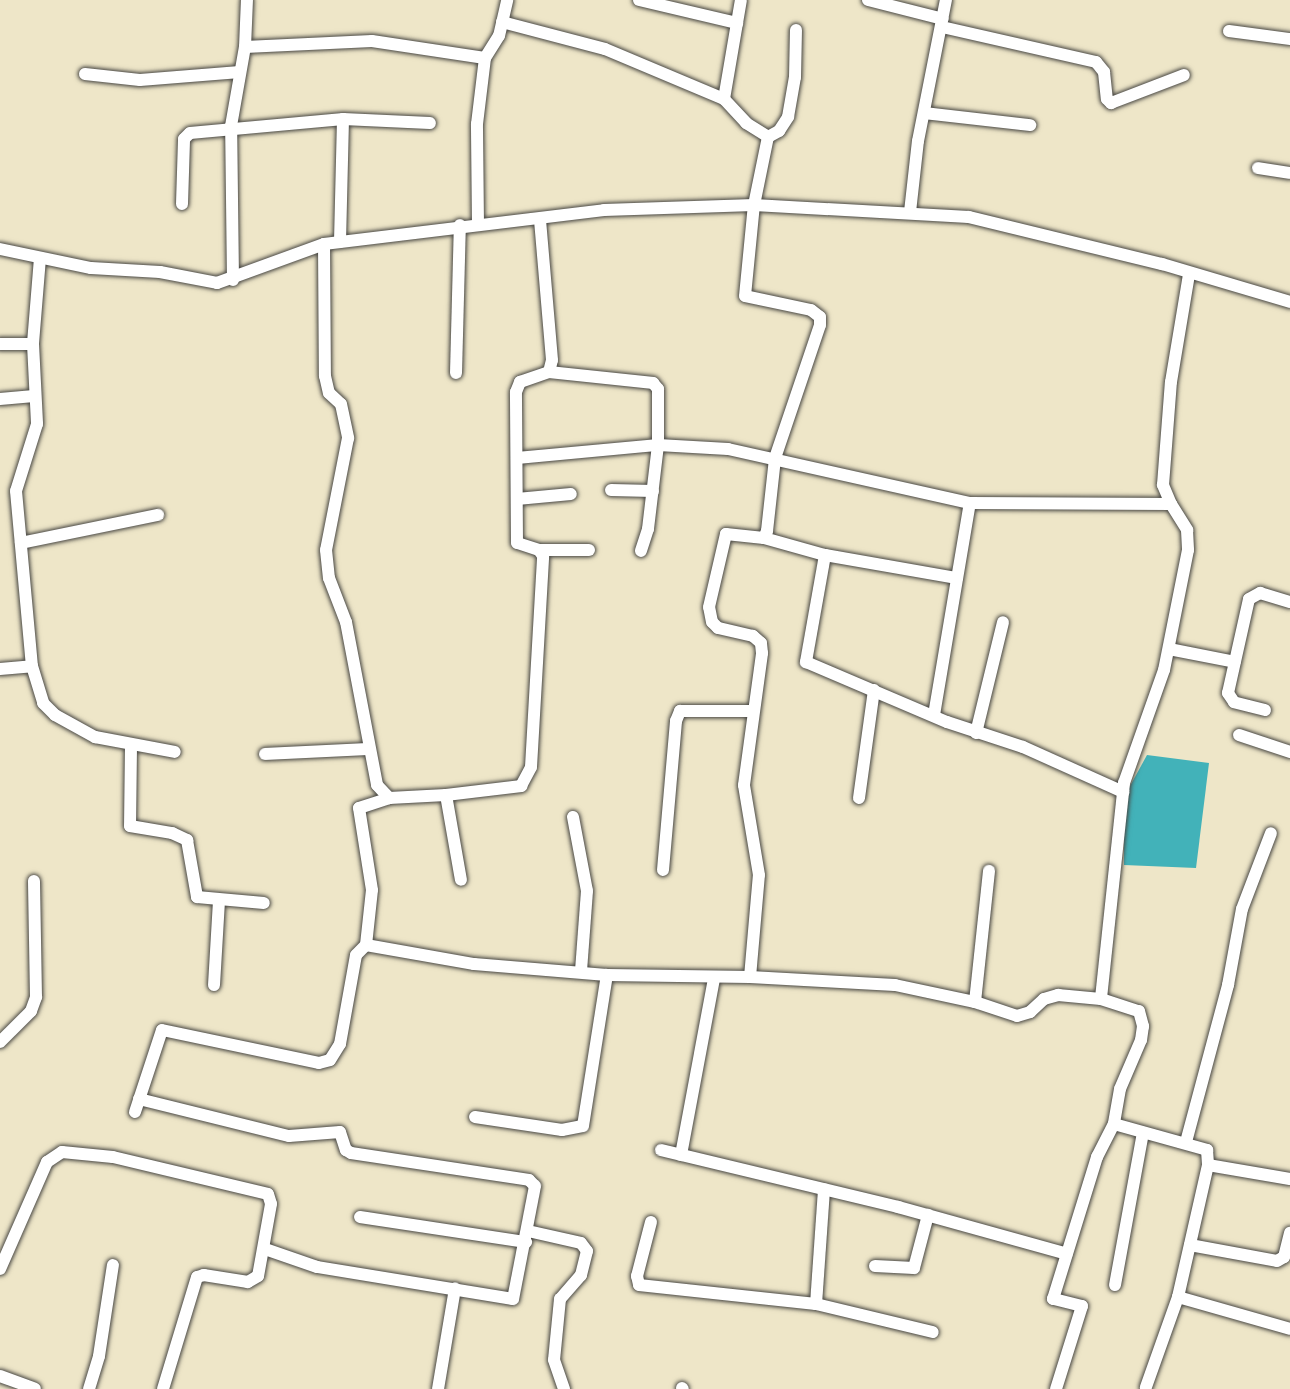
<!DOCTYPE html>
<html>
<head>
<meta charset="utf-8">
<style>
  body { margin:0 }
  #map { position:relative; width:1290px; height:1389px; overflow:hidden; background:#eee6c8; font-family:Alegreya,serif }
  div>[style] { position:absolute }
  .water>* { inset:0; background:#42b2b9 }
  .roads { filter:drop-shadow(0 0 2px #484743) drop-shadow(0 0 2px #484743) }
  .street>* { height:12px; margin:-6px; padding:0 6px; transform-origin:6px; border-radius:6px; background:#fff }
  span { translate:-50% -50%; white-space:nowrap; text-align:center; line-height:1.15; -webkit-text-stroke:4.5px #fbf7ec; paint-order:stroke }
</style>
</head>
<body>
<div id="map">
  <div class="water">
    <div style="clip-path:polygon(1147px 755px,1209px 763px,1196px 868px,1124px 865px,1124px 797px)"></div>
  </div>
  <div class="roads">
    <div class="street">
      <div style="left:639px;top:0;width:101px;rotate:13.2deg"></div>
      <div style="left:868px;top:0;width:77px;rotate:14.2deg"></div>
      <div style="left:502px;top:22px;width:106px;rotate:14.7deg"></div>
      <div style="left:605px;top:49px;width:129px;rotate:22.8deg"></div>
      <div style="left:724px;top:99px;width:33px;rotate:47deg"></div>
      <div style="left:746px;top:123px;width:26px;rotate:32deg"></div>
      <div style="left:768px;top:137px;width:13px;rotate:-29deg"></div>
      <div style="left:779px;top:131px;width:17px;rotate:-57deg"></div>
      <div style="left:788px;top:117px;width:41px;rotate:-80.1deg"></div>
      <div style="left:795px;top:77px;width:47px;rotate:-88.8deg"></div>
      <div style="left:942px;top:27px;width:158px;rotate:12.8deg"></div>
      <div style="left:1096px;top:62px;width:13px;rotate:51deg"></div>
      <div style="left:1104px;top:72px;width:27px;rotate:84deg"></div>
      <div style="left:1107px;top:99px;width:6px;rotate:45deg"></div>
      <div style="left:1111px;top:103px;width:78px;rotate:-21deg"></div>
      <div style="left:1229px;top:31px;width:62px;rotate:7.5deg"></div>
      <div style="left:245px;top:47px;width:127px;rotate:-2.7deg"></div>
      <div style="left:372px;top:41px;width:114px;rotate:8.6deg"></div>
      <div style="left:85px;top:74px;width:55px;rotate:6.2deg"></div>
      <div style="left:140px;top:80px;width:100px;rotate:-4.6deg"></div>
      <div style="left:724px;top:99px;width:100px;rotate:-80.3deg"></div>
      <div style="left:924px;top:113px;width:107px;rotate:6.5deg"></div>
      <div style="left:1258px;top:168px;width:32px;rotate:9deg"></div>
      <div style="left:182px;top:204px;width:65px;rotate:-88.2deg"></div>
      <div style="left:184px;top:139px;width:8px;rotate:-45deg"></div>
      <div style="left:190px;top:133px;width:154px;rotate:-5.2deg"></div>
      <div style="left:343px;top:119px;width:87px;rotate:2.6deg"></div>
      <div style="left:910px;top:212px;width:71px;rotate:-83.6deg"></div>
      <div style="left:918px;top:141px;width:144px;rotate:-78.8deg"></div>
      <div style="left:478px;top:225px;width:101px;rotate:-90.6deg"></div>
      <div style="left:477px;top:124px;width:66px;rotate:-83.1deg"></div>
      <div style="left:485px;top:58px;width:26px;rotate:-58deg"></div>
      <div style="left:499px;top:36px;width:37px;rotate:-77deg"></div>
      <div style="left:340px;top:242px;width:123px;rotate:-88.6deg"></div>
      <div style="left:324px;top:244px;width:132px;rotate:89.6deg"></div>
      <div style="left:325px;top:376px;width:17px;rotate:77deg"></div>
      <div style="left:329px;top:393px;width:16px;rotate:43deg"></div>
      <div style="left:341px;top:404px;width:35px;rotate:78deg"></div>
      <div style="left:348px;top:438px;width:114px;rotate:101.1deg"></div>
      <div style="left:326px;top:550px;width:28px;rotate:84deg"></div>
      <div style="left:329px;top:578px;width:47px;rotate:68.9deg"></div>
      <div style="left:346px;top:622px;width:166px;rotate:79.2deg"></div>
      <div style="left:377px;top:785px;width:18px;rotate:47deg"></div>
      <div style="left:389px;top:798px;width:57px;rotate:-3deg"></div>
      <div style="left:446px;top:795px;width:76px;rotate:-6.8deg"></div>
      <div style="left:521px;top:786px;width:21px;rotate:-62deg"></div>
      <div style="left:531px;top:767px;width:211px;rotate:-86.7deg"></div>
      <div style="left:543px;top:556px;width:7px;rotate:-124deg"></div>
      <div style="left:539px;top:550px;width:23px;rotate:-162deg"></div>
      <div style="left:517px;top:543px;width:151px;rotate:-90.4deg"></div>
      <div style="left:516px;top:392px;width:11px;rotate:-68deg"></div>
      <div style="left:520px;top:382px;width:31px;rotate:-19deg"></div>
      <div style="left:549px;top:372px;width:12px;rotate:-76deg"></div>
      <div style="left:552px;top:360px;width:140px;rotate:-94.9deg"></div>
      <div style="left:0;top:249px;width:93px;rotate:11.8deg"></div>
      <div style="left:91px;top:268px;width:69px;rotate:3.3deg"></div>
      <div style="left:160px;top:272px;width:58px;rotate:10.9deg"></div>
      <div style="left:217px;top:283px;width:114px;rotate:-20deg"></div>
      <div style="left:324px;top:244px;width:282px;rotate:-6.9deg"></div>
      <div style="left:604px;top:210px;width:150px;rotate:-1.9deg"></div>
      <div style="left:754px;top:205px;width:215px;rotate:3.2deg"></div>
      <div style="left:969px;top:217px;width:199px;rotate:13.7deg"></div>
      <div style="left:1162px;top:264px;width:134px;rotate:16.5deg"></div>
      <div style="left:40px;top:258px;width:86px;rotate:94.7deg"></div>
      <div style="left:33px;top:344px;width:80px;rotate:87.1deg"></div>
      <div style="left:37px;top:424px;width:70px;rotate:107.4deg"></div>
      <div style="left:16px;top:491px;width:176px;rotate:84.8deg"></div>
      <div style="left:32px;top:666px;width:39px;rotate:73deg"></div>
      <div style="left:43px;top:703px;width:17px;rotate:45deg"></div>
      <div style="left:55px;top:715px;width:46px;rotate:28.8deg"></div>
      <div style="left:95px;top:737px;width:81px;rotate:10.6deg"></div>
      <div style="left:233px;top:280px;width:154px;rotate:-90.7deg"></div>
      <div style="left:231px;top:126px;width:80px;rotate:-80deg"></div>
      <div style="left:245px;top:47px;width:47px;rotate:-87.6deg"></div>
      <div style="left:0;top:344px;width:33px"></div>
      <div style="left:549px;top:372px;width:105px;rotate:6deg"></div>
      <div style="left:653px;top:383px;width:8px;rotate:50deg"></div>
      <div style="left:658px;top:389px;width:56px;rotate:90deg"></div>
      <div style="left:658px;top:445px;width:85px;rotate:96.8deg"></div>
      <div style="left:648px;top:529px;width:23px;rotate:108deg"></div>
      <div style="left:456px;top:373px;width:148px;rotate:-88.5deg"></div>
      <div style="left:0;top:399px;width:34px;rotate:-5deg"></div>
      <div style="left:517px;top:458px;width:142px;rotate:-5.3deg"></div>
      <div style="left:658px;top:445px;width:70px;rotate:3.3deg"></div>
      <div style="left:728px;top:449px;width:248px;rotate:12.6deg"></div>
      <div style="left:970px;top:503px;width:201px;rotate:0.3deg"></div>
      <div style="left:1171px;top:504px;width:31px;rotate:58deg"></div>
      <div style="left:1187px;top:530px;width:20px;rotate:87deg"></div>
      <div style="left:1188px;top:550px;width:122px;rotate:101.3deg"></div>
      <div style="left:1164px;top:670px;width:120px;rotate:109.5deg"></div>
      <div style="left:1124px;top:783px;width:217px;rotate:96.1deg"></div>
      <div style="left:611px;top:490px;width:42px;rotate:1.4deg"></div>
      <div style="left:517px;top:499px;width:54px;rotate:-5.3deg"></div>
      <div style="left:1171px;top:504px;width:21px;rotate:-113deg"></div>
      <div style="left:1163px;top:485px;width:103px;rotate:-85.6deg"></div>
      <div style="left:1171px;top:382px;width:109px;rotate:-80.5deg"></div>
      <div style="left:764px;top:538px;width:63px;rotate:15.6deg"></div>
      <div style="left:825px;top:555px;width:134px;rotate:9.9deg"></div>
      <div style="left:21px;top:543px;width:140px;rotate:-11.6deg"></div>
      <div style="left:539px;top:550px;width:50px"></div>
      <div style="left:825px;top:555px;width:109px;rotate:100.1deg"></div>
      <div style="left:806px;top:662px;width:153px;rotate:23.1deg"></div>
      <div style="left:947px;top:722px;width:80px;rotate:18.2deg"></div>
      <div style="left:1023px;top:747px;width:110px;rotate:24.2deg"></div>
      <div style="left:1169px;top:649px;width:67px;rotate:11.1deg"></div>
      <div style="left:0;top:669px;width:32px;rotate:-5deg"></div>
      <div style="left:1265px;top:710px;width:32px;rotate:-166deg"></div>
      <div style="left:1234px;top:702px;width:11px;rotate:-124deg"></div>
      <div style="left:1228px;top:693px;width:96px;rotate:-77.4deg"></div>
      <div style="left:1249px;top:599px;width:13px;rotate:-29deg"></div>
      <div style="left:1260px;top:593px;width:31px;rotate:17deg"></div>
      <div style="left:934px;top:715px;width:215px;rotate:-80.4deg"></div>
      <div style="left:976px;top:733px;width:114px;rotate:-76.3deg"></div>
      <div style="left:1239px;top:735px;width:54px;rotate:18.4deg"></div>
      <div style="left:131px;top:746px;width:80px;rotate:90.7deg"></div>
      <div style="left:130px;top:826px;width:43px;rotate:9.5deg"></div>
      <div style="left:172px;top:833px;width:17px;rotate:25deg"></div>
      <div style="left:187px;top:840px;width:58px;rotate:80deg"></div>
      <div style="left:197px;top:897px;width:67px;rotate:5.1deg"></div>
      <div style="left:265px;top:754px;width:102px;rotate:-2.8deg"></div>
      <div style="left:446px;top:795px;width:86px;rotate:80deg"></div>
      <div style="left:859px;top:798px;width:109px;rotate:-82.1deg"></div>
      <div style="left:573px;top:817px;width:75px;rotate:79.3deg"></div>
      <div style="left:587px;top:891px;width:79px;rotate:94.3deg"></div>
      <div style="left:663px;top:870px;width:150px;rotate:-85deg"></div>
      <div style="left:676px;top:721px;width:11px;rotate:-68deg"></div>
      <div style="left:680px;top:711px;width:73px"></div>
      <div style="left:366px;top:945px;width:55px;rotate:-83.8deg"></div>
      <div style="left:372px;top:890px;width:83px;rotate:-99deg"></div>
      <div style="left:359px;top:808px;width:32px;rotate:-18deg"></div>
      <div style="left:750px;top:977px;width:102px;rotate:-85deg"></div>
      <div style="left:759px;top:875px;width:91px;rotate:-99.5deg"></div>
      <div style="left:744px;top:785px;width:133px;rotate:-82.2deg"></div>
      <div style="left:762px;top:653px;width:10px;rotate:-96deg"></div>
      <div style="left:761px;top:643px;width:11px;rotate:-139deg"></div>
      <div style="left:753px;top:636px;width:36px;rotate:-167deg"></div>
      <div style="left:718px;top:628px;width:8px;rotate:-135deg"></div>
      <div style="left:712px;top:622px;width:15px;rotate:-101deg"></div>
      <div style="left:709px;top:607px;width:75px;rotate:-76.9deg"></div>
      <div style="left:726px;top:534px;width:38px;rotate:6deg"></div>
      <div style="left:764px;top:538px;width:8px;rotate:-67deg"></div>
      <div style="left:767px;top:531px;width:73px;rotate:-83.7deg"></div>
      <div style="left:775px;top:458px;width:140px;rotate:-71.3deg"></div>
      <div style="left:820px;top:325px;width:8px;rotate:-90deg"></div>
      <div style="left:820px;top:317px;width:11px;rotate:-142deg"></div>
      <div style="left:811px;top:310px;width:67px;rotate:-168deg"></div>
      <div style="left:745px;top:296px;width:91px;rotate:-84.4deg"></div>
      <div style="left:754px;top:205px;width:69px;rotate:-78.4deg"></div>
      <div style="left:214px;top:985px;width:84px;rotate:-86.6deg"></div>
      <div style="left:975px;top:1002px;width:132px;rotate:-83.9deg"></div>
      <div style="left:0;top:1042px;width:44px;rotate:-45deg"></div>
      <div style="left:31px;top:1011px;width:15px;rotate:-70deg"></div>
      <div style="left:36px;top:997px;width:116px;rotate:-91deg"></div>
      <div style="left:139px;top:1099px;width:154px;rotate:13.9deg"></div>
      <div style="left:289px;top:1136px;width:51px;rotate:-4.5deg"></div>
      <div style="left:340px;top:1132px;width:19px;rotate:72deg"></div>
      <div style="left:346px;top:1150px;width:6px;rotate:31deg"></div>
      <div style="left:351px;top:1153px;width:180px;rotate:8.6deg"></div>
      <div style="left:529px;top:1180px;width:8px;rotate:45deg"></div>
      <div style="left:535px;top:1186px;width:115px;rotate:101deg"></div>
      <div style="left:513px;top:1299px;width:199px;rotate:-170.7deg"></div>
      <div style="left:317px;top:1267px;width:55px;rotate:-160.9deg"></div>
      <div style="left:135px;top:1112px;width:86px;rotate:-71.8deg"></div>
      <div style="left:162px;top:1030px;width:160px;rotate:11.9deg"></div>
      <div style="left:319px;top:1063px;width:11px;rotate:-15deg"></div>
      <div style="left:330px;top:1060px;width:19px;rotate:-58deg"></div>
      <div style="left:340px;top:1044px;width:90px;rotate:-79.8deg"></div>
      <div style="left:356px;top:955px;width:14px;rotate:-45deg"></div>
      <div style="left:366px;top:945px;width:110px;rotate:10deg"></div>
      <div style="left:474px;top:964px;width:133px;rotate:4.7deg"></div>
      <div style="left:607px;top:975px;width:143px;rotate:0.8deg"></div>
      <div style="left:750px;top:977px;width:145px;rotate:3.2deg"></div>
      <div style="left:895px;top:985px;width:82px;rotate:12deg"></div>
      <div style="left:975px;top:1002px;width:44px;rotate:18.4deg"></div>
      <div style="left:1017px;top:1016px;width:14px;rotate:-17deg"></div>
      <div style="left:1030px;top:1012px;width:19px;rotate:-43deg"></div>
      <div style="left:1044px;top:999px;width:15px;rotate:-16deg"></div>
      <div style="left:1058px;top:995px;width:43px;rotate:5.3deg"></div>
      <div style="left:1101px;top:999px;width:40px;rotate:18deg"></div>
      <div style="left:1139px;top:1011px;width:16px;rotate:75deg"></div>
      <div style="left:1143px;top:1026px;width:14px;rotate:98deg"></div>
      <div style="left:1141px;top:1040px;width:53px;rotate:113.2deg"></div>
      <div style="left:1120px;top:1089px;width:36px;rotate:100deg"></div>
      <div style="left:1114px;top:1124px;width:97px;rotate:15.6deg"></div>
      <div style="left:1207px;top:1150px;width:15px;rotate:86deg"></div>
      <div style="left:1208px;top:1165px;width:135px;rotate:102.8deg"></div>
      <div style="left:1178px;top:1297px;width:96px;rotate:109.6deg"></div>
      <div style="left:475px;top:1117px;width:88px;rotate:8.5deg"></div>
      <div style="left:562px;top:1130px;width:21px;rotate:-11deg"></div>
      <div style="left:583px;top:1126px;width:153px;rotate:-81deg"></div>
      <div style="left:1186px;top:1142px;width:163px;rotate:-75deg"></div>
      <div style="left:1228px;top:985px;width:77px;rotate:-79.6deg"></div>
      <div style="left:1242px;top:909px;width:81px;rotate:-69.1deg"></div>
      <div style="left:661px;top:1150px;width:244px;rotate:13.5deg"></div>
      <div style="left:898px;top:1207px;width:175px;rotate:15.5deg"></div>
      <div style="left:681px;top:1155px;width:180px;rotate:-79.4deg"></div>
      <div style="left:1208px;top:1165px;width:83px;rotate:9.7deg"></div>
      <div style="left:360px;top:1217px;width:168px;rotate:8.6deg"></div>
      <div style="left:651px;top:1222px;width:56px;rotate:104.5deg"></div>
      <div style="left:637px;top:1276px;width:9px;rotate:77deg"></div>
      <div style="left:639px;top:1285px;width:178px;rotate:6.1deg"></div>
      <div style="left:816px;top:1304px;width:120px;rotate:13.5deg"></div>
      <div style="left:528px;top:1231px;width:54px;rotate:12.8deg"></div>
      <div style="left:581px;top:1243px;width:10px;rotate:53deg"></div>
      <div style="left:587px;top:1251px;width:25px;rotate:104deg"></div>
      <div style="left:581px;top:1275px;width:32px;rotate:131deg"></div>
      <div style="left:560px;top:1299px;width:61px;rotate:95.6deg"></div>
      <div style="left:554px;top:1360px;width:31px;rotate:71deg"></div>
      <div style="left:1190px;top:1245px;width:88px;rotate:10.4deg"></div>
      <div style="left:1277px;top:1261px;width:8px;rotate:-30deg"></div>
      <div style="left:1284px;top:1257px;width:25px;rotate:-76deg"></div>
      <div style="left:875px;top:1266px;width:39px;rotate:3deg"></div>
      <div style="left:914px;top:1268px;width:55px;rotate:-75.2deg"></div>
      <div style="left:0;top:1269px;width:117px;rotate:-66.3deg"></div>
      <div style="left:47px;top:1162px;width:18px;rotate:-34deg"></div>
      <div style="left:62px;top:1152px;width:51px;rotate:5.6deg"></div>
      <div style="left:113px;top:1157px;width:159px;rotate:13.4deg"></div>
      <div style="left:268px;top:1194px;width:10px;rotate:73deg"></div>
      <div style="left:271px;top:1204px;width:73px;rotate:100.2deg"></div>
      <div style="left:258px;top:1276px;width:12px;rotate:149deg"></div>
      <div style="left:248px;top:1282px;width:45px;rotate:-171deg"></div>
      <div style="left:204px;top:1275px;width:7px;rotate:164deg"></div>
      <div style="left:197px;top:1277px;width:117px;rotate:106.9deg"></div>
      <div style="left:1115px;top:1285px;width:155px;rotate:-79.6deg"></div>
      <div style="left:1178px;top:1297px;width:116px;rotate:15.9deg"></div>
      <div style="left:816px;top:1304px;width:115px;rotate:-86deg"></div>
      <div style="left:0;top:1376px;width:37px;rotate:20deg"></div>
      <div style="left:682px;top:1388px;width:1px;rotate:45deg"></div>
      <div style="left:89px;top:1389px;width:34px;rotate:-73deg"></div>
      <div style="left:99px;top:1356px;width:92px;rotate:-81.3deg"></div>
      <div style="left:438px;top:1389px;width:102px;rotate:-80.4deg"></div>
      <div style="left:1056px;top:1389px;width:87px;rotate:-72.6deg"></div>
      <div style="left:1082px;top:1306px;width:30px;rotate:-166deg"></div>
      <div style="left:1053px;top:1299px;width:149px;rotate:-72.8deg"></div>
      <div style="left:1097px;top:1157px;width:37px;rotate:-63deg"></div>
    </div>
  </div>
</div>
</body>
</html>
